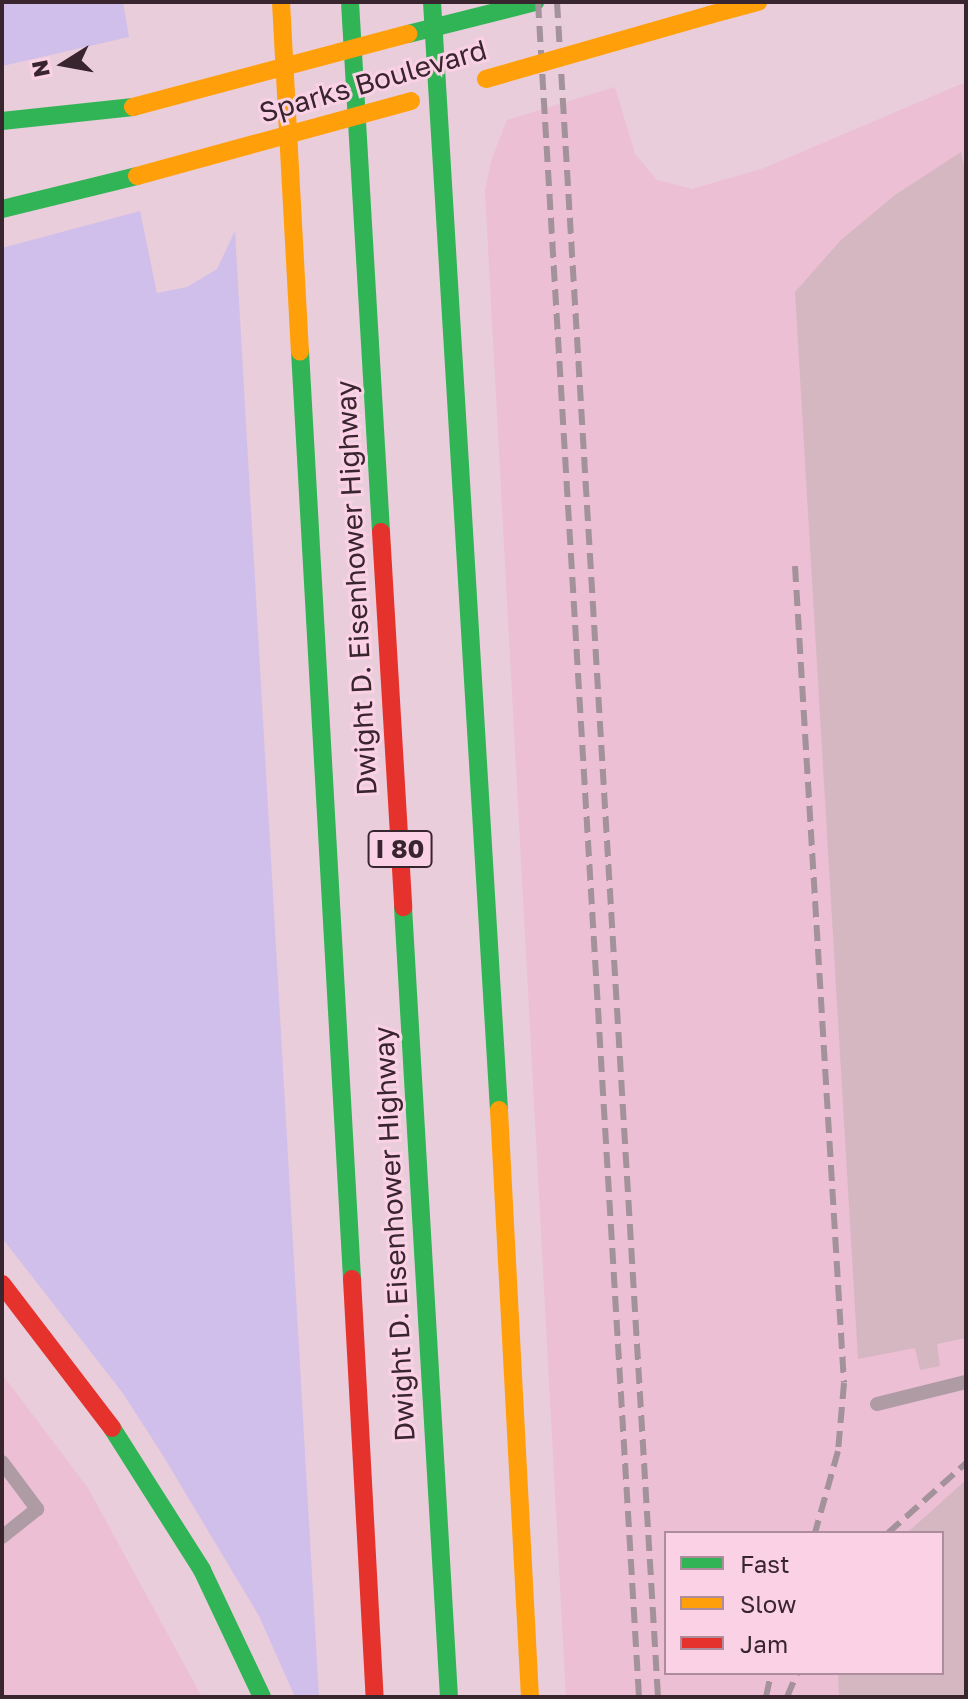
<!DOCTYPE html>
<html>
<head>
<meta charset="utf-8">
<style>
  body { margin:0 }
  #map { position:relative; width:968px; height:1699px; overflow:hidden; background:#e9cdda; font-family:"Golos Text",sans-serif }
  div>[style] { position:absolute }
  .built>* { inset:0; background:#ecbfd4 }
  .green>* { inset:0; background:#d0bfea }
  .building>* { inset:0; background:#d4b7c0 }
  .lane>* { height:14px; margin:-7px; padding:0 7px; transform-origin:7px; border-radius:7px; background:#ae9ba4 }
  .fast>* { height:18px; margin:-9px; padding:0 9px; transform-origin:9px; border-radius:9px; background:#30b455 }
  .slow>* { height:18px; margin:-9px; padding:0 9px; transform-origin:9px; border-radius:9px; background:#ff9f0a }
  .jam>* { height:18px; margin:-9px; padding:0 9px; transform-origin:9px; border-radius:9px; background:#e5322d }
  .rail>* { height:6px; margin-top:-3px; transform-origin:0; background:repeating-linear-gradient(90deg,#a4929b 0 16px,transparent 0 24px) }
  .slow-bridge>* { height:18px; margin:-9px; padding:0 9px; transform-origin:9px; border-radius:9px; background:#ff9f0a }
  span { translate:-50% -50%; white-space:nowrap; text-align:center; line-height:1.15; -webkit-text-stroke:6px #fbd1e5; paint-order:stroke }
  .shield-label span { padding:2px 6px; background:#fbd1e5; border:2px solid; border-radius:6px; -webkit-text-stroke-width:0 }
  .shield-label { font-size:26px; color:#38252e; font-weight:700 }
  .street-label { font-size:28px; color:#38252e }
  .frame { position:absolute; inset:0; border:4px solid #38252e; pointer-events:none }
  .legend { position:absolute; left:664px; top:1531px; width:280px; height:144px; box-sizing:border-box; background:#fbd1e5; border:2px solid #ad8c9c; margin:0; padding:10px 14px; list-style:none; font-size:24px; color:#38252e }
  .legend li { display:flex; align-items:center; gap:16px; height:40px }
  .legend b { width:40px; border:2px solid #ad8c9c }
  .north { position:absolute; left:24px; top:24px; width:80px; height:80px; -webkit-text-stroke:6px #fbd1e5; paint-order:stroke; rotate:259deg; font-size:22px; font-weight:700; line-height:32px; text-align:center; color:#38252e }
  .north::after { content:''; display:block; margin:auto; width:28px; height:36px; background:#38252e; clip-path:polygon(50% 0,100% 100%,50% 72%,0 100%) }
</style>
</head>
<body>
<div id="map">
  <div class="built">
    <div style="clip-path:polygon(evenodd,966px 82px,966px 1697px,566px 1697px,485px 191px,491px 161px,507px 120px,615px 87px,635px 154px,657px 180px,692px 189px,764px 168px,966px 82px,666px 1533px,942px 1533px,942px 1673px,666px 1673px,666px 1533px)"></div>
    <div style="clip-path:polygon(2px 1374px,88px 1488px,202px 1697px,2px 1697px)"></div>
  </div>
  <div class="green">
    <div style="clip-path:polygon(2px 2px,123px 2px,129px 37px,2px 66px)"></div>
    <div style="clip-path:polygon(140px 211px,157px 293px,187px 287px,217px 269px,235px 231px,319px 1697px,295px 1697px,259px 1616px,162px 1454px,122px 1392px,2px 1238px,2px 248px)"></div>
  </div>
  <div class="building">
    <div style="clip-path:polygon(961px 152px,966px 176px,966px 1338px,937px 1344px,940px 1366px,920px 1370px,915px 1348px,858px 1359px,795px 292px,841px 240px,895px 195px)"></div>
    <div style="clip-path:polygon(966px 1480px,966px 1697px,839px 1697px,838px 1673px,942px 1673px,942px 1533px,907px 1533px)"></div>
  </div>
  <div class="lane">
    <div style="left:877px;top:1404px;width:92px;rotate:-13.9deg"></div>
    <div style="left:2px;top:1462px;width:59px;rotate:53.3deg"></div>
    <div style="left:37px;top:1509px;width:45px;rotate:141.3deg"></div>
  </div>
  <div class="fast">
    <div style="left:350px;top:2px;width:531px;rotate:86.65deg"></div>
    <div style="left:432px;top:2px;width:1110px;rotate:86.54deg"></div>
    <div style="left:408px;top:34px;width:131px;rotate:-14.1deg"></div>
    <div style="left:2px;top:121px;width:132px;rotate:-6.1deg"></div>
    <div style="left:2px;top:209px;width:139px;rotate:-13.7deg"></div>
    <div style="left:300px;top:351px;width:929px;rotate:86.79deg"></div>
    <div style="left:403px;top:907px;width:791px;rotate:86.67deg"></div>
    <div style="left:112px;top:1428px;width:168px;rotate:57.6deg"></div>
    <div style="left:202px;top:1570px;width:140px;rotate:64.7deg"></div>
  </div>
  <div class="slow">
    <div style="left:281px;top:2px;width:350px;rotate:86.9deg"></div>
    <div style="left:709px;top:15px;width:51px;rotate:-14.9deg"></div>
    <div style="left:499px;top:1110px;width:588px;rotate:86.98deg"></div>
  </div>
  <div class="jam">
    <div style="left:381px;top:532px;width:376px;rotate:86.6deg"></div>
    <div style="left:352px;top:1279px;width:419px;rotate:86.9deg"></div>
    <div style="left:2px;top:1284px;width:181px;rotate:52.6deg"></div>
  </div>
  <div class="rail">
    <div style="left:538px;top:2px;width:1698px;rotate:86.59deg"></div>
    <div style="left:557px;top:2px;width:1698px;rotate:86.59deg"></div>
    <div style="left:795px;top:566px;width:818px;rotate:86.57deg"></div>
    <div style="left:844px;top:1383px;width:68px;rotate:95deg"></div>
    <div style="left:838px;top:1451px;width:85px;rotate:105.7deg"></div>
    <div style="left:888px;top:1533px;width:105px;rotate:-41.9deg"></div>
    <div style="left:766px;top:1697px;width:25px;rotate:-78deg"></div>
    <div style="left:787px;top:1697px;width:26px;rotate:-67deg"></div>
  </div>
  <div class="slow-bridge">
    <div style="left:486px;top:79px;width:232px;rotate:-16deg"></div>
    <div style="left:133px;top:107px;width:285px;rotate:-14.9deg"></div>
    <div style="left:137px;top:176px;width:284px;rotate:-15.3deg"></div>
  </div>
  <div class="shield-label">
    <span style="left:400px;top:849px">I 80</span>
  </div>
  <div class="street-label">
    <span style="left:373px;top:81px;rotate:-16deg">Sparks Boulevard</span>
    <span style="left:356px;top:588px;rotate:-93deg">Dwight D. Eisenhower Highway</span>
    <span style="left:394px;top:1234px;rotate:-93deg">Dwight D. Eisenhower Highway</span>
  </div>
  <div class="frame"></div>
  <ul class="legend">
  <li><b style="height:10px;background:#30b455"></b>Fast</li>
  <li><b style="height:10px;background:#ff9f0a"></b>Slow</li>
  <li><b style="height:10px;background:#e5322d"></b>Jam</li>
  </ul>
  <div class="north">N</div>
</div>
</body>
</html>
